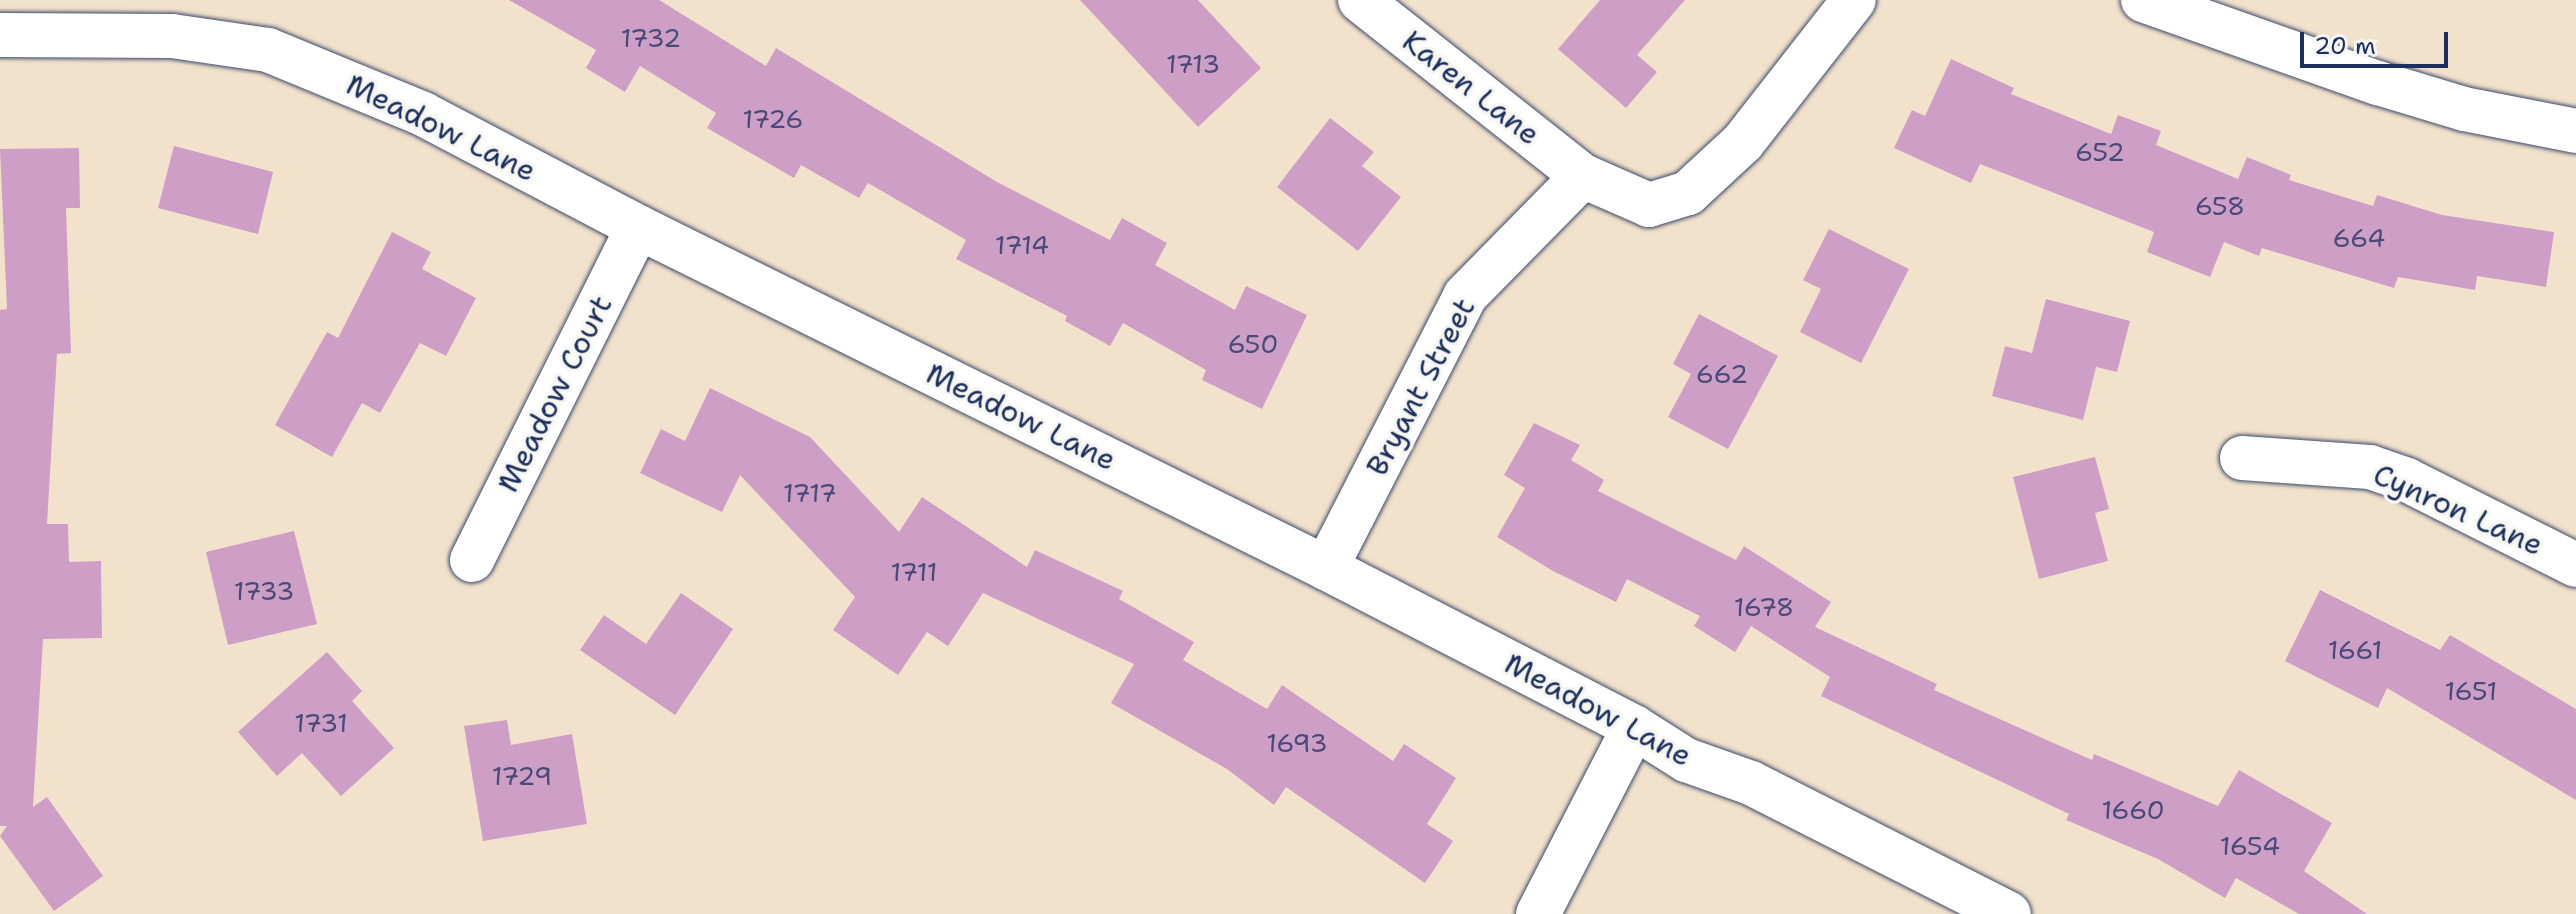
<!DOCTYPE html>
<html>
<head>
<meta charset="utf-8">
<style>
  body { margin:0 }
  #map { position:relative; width:2576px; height:914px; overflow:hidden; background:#f3e2cb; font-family:"Shantell Sans",sans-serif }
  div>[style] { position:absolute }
  .building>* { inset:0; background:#cd9fc7 }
  .roads { filter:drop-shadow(0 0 2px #3b4a6e) drop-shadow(0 0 2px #3b4a6e) }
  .minor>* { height:44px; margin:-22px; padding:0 22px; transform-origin:22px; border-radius:22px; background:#fff }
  span { translate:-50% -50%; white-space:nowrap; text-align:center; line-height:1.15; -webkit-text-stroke:7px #f6f6f2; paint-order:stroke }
  .number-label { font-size:26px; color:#484b78 }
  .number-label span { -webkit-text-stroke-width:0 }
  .street-label { font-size:30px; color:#1b2f5e }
  .scale { position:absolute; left:2300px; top:32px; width:148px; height:36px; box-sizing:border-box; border:4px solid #1b2f5e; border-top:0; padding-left:10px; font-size:24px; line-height:28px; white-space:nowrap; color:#1b2f5e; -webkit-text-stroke:6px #f6f6f2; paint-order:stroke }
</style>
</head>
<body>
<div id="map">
  <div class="building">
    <div style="clip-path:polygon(509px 0,659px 0,766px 66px,776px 48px,997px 182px,1110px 240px,1122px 218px,1167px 243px,1155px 265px,1235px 310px,1246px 286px,1307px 315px,1262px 409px,1202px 380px,1206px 370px,1123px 323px,1110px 346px,1065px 321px,1067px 316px,956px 259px,966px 240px,868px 183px,859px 198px,801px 165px,794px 178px,707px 128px,716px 113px,640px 66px,625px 92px,586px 68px,596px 50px)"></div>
    <div style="clip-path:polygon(1080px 0,1198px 0,1261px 68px,1198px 127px)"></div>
    <div style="clip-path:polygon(1600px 0,1685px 0,1637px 55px,1657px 72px,1626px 108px,1558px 49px)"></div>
    <div style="clip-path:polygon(1951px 59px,2014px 88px,2011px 94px,2111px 134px,2118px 115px,2161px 131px,2156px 145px,2238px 179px,2247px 157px,2291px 175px,2289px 180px,2373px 206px,2377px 195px,2442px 215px,2554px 232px,2546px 287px,2477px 276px,2475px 290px,2398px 277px,2394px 288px,2262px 248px,2259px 256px,2224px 242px,2210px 277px,2147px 252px,2154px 232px,1980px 164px,1971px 183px,1894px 148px,1912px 110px,1925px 116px)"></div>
    <div style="clip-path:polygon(1330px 118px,1374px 152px,1362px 166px,1401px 197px,1358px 251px,1277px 187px)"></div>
    <div style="clip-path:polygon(174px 146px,273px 172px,258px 234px,158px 208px)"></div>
    <div style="clip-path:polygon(79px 148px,80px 208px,66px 208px,71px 353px,57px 354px,47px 524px,68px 524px,69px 562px,101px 561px,102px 638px,43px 639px,33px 807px,47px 797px,103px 876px,54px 911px,0 836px,7px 826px,0 826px,0 310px,7px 309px,0 149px)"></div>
    <div style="clip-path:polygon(1829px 229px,1909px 269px,1861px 363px,1800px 332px,1821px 289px,1803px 280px)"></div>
    <div style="clip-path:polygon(392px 232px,431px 252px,422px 269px,476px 298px,446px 356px,420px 343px,380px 413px,362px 403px,332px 457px,275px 425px,327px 332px,338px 338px)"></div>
    <div style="clip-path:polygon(2046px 299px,2130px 321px,2117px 372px,2096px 367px,2083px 420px,1992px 396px,2005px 346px,2032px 353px)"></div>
    <div style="clip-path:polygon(1699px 314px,1778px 356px,1728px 449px,1668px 417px,1691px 374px,1673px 364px)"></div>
    <div style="clip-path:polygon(710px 388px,810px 437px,899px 532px,922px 497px,1027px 567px,1035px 550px,1123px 591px,1119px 599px,1194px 642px,1183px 660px,1267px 709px,1282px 685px,1393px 761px,1404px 744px,1456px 778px,1427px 824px,1453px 841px,1425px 883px,1286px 787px,1274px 805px,1227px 769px,1111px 703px,1134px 664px,983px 593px,948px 646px,927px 632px,898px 675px,833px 630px,855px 597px,740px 475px,722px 512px,640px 473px,661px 429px,685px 441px)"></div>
    <div style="clip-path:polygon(1534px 423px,1580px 445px,1571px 460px,1604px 480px,1598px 491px,1736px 560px,1744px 546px,1831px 602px,1815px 627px,1937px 684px,1934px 690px,2092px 760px,2094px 754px,2218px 806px,2239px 770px,2332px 823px,2304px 871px,2367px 914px,2299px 914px,2236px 878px,2225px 898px,2158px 859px,2066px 820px,2069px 814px,1821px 696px,1830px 677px,1751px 626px,1735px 652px,1694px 626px,1700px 616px,1627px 579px,1616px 602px,1553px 571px,1497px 537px,1525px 488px,1504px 475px)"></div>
    <div style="clip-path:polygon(2095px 457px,2109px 509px,2095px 513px,2108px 561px,2039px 579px,2013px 477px)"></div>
    <div style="clip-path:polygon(294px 531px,317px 624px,228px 645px,206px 552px)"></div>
    <div style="clip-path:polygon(2320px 590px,2440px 650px,2450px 635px,2576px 709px,2576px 800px,2387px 688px,2378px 708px,2285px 661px)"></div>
    <div style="clip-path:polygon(681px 593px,733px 629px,675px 715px,580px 650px,604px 615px,646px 644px)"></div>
    <div style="clip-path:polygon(327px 652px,362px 691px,352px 701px,394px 748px,341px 796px,302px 753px,277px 776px,238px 732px)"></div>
    <div style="clip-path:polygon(507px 720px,511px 745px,572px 734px,587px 824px,483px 841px,464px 726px)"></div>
  </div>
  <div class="roads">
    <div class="minor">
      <div style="left:1360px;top:0;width:284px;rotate:38.3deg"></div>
      <div style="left:1583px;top:176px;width:72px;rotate:23.7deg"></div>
      <div style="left:1649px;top:205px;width:41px;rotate:-17.1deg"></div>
      <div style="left:1688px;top:193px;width:75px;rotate:-42.8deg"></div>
      <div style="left:1743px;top:142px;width:180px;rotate:-52deg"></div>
      <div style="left:2143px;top:0;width:249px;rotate:19.5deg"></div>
      <div style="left:2378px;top:83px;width:90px;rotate:16.8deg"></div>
      <div style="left:2464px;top:109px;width:114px;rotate:11.1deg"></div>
      <div style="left:0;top:35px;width:172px;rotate:0.3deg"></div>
      <div style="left:172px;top:36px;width:97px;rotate:8.3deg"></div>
      <div style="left:268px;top:50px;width:168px;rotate:22.4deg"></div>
      <div style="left:423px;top:114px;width:243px;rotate:27.7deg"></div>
      <div style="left:638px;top:227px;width:768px;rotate:26.36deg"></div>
      <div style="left:1326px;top:568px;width:347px;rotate:27.3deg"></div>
      <div style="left:1634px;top:727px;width:62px;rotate:32.4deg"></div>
      <div style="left:1686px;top:760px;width:69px;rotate:19.5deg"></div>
      <div style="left:1751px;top:783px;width:289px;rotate:26.9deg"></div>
      <div style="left:2242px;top:458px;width:128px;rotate:4deg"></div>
      <div style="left:2370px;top:467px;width:39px;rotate:19deg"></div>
      <div style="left:2407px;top:480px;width:189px;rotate:26.7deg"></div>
      <div style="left:472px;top:560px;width:372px;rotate:-63.5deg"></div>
      <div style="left:1326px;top:568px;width:305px;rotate:-62.9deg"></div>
      <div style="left:1465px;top:296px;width:168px;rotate:-45.5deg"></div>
      <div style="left:1538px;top:914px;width:210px;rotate:-62.8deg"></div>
    </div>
  </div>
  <div class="number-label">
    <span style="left:651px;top:38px">1732</span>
    <span style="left:1193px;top:64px">1713</span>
    <span style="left:773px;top:119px">1726</span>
    <span style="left:2100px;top:152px">652</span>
    <span style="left:2220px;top:206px">658</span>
    <span style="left:2359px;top:238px">664</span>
    <span style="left:1022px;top:245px">1714</span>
    <span style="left:1253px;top:344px">650</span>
    <span style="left:1722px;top:374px">662</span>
    <span style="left:810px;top:493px">1717</span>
    <span style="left:914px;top:572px">1711</span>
    <span style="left:264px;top:591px">1733</span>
    <span style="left:1764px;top:607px">1678</span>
    <span style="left:2355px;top:650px">1661</span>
    <span style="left:2471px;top:691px">1651</span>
    <span style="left:321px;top:723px">1731</span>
    <span style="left:1297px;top:743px">1693</span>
    <span style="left:522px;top:776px">1729</span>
    <span style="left:2133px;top:810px">1660</span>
    <span style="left:2250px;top:846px">1654</span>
  </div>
  <div class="street-label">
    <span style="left:1471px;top:88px;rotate:38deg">Karen Lane</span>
    <span style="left:441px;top:128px;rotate:26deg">Meadow Lane</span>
    <span style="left:1421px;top:387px;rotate:-62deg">Bryant Street</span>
    <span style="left:555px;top:394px;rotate:-63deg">Meadow Court</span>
    <span style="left:1021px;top:417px;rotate:26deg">Meadow Lane</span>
    <span style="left:2458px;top:510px;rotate:24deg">Cynron Lane</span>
    <span style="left:1598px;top:710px;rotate:28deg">Meadow Lane</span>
  </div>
  <div class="scale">20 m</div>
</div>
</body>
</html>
